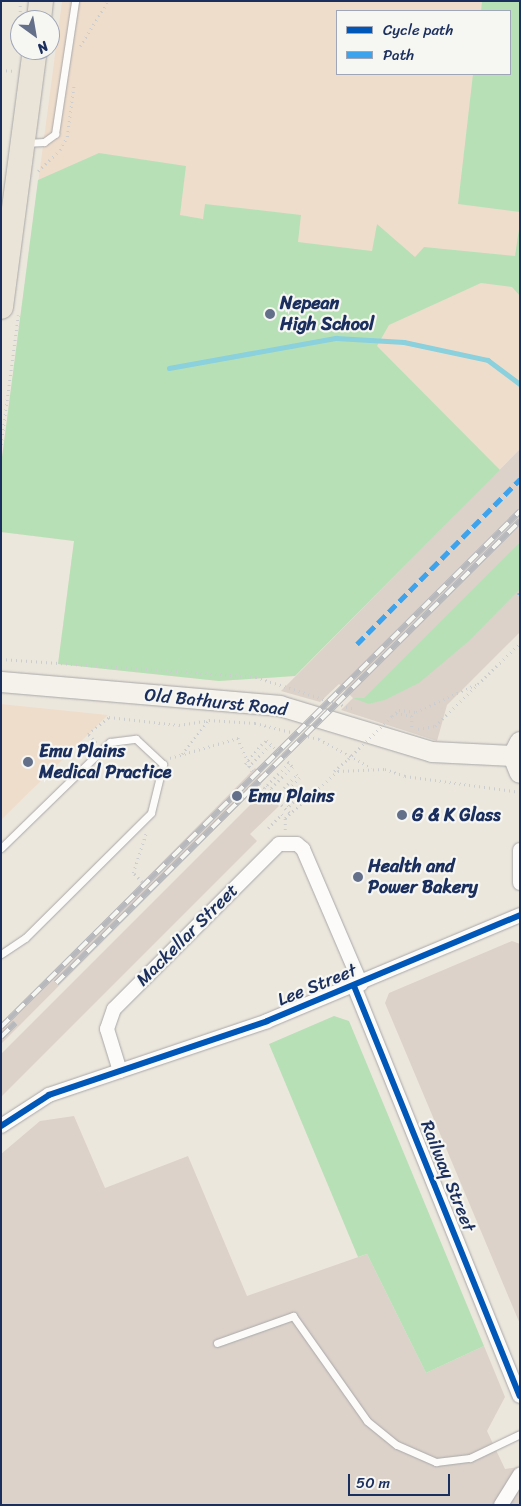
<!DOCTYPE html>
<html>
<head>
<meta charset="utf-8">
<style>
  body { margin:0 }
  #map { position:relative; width:521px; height:1506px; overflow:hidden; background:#ece7dd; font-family:Sriracha,sans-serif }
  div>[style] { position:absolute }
  .built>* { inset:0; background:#efddcc }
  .industrial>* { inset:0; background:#dcd2ca }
  .green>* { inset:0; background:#b8e0b7 }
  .stream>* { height:4.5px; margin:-2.25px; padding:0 2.25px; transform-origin:2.25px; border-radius:2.25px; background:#8ad0dd }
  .path>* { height:2.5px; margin-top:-1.25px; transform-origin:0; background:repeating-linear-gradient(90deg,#cccdce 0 1px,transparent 0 5px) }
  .roads { filter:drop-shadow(0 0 1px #a8a8a8) drop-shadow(0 0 1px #a8a8a8) }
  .service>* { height:7px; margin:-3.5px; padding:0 3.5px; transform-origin:3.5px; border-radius:3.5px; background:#fcfbfa }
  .minor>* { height:14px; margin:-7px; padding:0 7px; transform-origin:7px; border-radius:7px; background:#fcfbfa }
  .secondary>* { height:20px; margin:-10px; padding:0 10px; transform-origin:10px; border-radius:10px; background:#f5f1eb }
  .trunk>* { height:24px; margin:-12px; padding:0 12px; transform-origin:12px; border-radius:12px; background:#eae3d7 }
  .rail>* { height:5.5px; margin-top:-2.75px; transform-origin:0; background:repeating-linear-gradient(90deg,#f6f6f2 0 11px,#b6b8bc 0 22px); box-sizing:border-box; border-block:1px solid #b6b8bc }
  .path-bridge>* { height:2.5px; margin-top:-1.25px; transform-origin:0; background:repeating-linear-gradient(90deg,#cccdce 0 1px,transparent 0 5px) }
  .quiet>* { height:5px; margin-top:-2.5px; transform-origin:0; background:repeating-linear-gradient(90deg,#3da3ed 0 10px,transparent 0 15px) }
  .cycleway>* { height:6px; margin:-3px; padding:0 3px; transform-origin:3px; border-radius:3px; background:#0057b8 }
  .dots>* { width:14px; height:14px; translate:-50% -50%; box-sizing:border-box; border:2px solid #f6f6f2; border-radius:50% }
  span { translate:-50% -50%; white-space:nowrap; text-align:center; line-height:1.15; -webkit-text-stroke:4.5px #f6f6f2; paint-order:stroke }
  .poi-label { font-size:18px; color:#1b2f5e; font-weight:700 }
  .left { translate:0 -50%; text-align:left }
  .street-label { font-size:18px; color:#1b2f5e }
  .frame { position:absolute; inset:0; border:2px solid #1b2f5e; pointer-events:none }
  .legend { position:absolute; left:336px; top:10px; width:175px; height:65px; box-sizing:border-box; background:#f6f6f2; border:1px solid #9ea6b7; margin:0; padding:6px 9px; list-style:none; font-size:15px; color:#1b2f5e }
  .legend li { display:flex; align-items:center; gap:10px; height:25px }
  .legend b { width:25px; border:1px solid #9ea6b7 }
  .north { position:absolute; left:10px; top:10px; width:50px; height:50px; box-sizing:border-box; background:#f6f6f2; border:1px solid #9ea6b7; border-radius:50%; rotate:148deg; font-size:14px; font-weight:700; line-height:20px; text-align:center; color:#1b2f5e }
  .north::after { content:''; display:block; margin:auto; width:18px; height:22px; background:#646f8a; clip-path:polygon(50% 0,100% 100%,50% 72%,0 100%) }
  .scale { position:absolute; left:348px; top:1474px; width:102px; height:22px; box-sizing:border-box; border:2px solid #1b2f5e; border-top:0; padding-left:6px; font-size:15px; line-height:18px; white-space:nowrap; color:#1b2f5e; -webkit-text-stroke:4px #f6f6f2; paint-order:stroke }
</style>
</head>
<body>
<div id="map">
  <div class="built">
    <div style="clip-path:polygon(evenodd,62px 1px,520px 1px,520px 449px,295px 676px,219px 681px,58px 664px,74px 541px,1px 532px,1px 465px,62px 1px,337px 11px,510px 11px,510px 74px,337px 74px,337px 11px)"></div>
    <div style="clip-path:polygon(1px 704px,108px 715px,1px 820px)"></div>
  </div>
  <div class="industrial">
    <div style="clip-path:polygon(520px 449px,520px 632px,447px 705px,437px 741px,341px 710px,353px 698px,339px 684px,320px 702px,281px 691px)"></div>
    <div style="clip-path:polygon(255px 768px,265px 779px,1px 1044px,1px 1025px)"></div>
    <div style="clip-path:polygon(264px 791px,279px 806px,250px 834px,257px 841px,1px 1097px,1px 1054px)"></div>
    <div style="clip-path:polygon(512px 941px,520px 944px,520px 1324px,385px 1003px,389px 993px)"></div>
    <div style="clip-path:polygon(74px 1116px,105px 1188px,188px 1156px,247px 1296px,367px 1254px,426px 1373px,484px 1346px,505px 1397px,487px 1431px,505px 1469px,520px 1467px,520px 1505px,1px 1505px,1px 1154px,40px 1121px)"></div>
  </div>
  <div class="green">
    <div style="clip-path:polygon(482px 1px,520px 1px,520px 212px,458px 204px,473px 74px,510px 74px,510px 11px,481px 11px)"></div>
    <div style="clip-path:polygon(99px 153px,186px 166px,180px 215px,203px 219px,205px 204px,301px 215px,298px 242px,372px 251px,377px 224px,415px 257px,424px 247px,515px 256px,520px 222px,520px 296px,512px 287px,481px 283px,389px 325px,377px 346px,500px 470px,295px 676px,219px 681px,58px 664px,74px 541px,1px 532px,1px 465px,38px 180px)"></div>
    <div style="clip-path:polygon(520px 542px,520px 589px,469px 641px,419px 683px,385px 700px,369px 704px,353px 698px,364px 698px)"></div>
    <div style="clip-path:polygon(334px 1016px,349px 1021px,484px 1346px,426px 1373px,367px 1254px,358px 1257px,269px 1044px)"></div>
  </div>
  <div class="stream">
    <div style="left:169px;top:368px;width:170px;rotate:-10.2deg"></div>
    <div style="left:336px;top:338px;width:68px;rotate:3.4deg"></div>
    <div style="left:404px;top:342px;width:86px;rotate:12.1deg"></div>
    <div style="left:488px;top:360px;width:40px;rotate:37deg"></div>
  </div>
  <div class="path">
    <div style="left:20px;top:17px;width:16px;rotate:-90deg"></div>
    <div style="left:80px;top:46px;width:53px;rotate:-58.1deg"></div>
    <div style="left:1px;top:70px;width:14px;rotate:4deg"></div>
    <div style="left:38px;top:171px;width:30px;rotate:-44deg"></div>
    <div style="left:60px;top:150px;width:15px;rotate:-62deg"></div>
    <div style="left:67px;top:137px;width:53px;rotate:-82.5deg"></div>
    <div style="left:1px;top:445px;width:131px;rotate:-82.5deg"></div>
    <div style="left:1px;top:659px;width:256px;rotate:4deg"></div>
    <div style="left:256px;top:677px;width:103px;rotate:18.1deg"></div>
    <div style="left:396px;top:713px;width:16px;rotate:11deg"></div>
    <div style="left:412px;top:716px;width:12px;rotate:90deg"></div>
    <div style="left:392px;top:716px;width:9px;rotate:-41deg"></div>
    <div style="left:399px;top:710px;width:17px;rotate:7deg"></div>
    <div style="left:416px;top:712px;width:69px;rotate:-24.7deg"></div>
    <div style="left:418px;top:729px;width:17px;rotate:-10deg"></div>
    <div style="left:435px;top:726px;width:119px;rotate:-44.3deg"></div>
    <div style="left:96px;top:743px;width:12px;rotate:-132deg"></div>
    <div style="left:88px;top:734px;width:27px;rotate:-39deg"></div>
    <div style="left:109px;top:717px;width:70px;rotate:6.5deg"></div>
    <div style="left:179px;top:725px;width:30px;rotate:-9deg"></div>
    <div style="left:209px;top:720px;width:46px;rotate:3.7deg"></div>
    <div style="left:255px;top:723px;width:66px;rotate:14deg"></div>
    <div style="left:319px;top:739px;width:60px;rotate:28.7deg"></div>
    <div style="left:182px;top:754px;width:42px;rotate:-51.8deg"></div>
    <div style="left:170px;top:758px;width:71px;rotate:-16.4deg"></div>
    <div style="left:238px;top:738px;width:36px;rotate:67deg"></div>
    <div style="left:245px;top:764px;width:25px;rotate:-50deg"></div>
    <div style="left:248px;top:767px;width:33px;rotate:-45deg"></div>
    <div style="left:334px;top:771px;width:18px;rotate:-41deg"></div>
    <div style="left:260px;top:784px;width:42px;rotate:44deg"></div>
    <div style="left:267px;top:785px;width:31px;rotate:-45deg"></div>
    <div style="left:264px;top:788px;width:4px;rotate:-45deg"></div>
    <div style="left:267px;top:785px;width:14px;rotate:45deg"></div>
    <div style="left:277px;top:795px;width:29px;rotate:-46deg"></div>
    <div style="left:297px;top:774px;width:5px;rotate:53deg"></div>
    <div style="left:300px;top:778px;width:28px;rotate:134deg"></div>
    <div style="left:281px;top:798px;width:11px;rotate:45deg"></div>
    <div style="left:289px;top:806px;width:16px;rotate:-45deg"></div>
    <div style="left:300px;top:795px;width:6px;rotate:45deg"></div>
    <div style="left:271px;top:788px;width:21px;rotate:-45deg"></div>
    <div style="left:268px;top:828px;width:20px;rotate:-45deg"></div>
    <div style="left:282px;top:814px;width:5px;rotate:53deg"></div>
    <div style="left:285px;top:830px;width:12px;rotate:-90deg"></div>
    <div style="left:285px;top:818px;width:71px;rotate:-41.6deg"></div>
    <div style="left:338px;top:771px;width:47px;rotate:-2.4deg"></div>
    <div style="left:385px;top:769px;width:21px;rotate:19deg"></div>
    <div style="left:405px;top:776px;width:116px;rotate:7.9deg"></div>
    <div style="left:142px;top:882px;width:13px;rotate:-135deg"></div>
    <div style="left:133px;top:873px;width:42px;rotate:-72deg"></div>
  </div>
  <div class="roads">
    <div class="service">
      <div style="left:25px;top:143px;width:19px;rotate:-3deg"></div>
      <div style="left:44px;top:142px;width:14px;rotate:-36deg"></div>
      <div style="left:55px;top:134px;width:134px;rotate:-81.4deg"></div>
      <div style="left:1px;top:848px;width:152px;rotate:-44.2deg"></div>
      <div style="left:110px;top:742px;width:26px;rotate:-7deg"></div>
      <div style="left:136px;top:739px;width:37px;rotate:43deg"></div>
      <div style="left:163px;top:764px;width:50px;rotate:103.8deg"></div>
      <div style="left:151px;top:813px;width:177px;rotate:135.2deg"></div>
      <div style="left:25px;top:938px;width:29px;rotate:146deg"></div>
      <div style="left:217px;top:1343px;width:81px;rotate:-19.6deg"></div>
      <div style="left:293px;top:1316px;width:128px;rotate:54.8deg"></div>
      <div style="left:367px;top:1421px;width:38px;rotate:39deg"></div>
      <div style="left:397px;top:1445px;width:43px;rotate:23.6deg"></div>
      <div style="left:436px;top:1462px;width:34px;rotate:-7deg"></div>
      <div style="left:470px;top:1458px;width:55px;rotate:-25.6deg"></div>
    </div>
    <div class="minor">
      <div style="left:520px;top:850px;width:33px;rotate:90deg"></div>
      <div style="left:354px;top:986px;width:442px;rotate:68deg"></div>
      <div style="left:120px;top:1071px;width:44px;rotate:-107.2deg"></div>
      <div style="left:107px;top:1029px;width:21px;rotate:-71deg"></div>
      <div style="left:114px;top:1009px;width:233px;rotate:-45deg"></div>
      <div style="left:279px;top:844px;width:18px"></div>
      <div style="left:297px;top:844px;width:8px;rotate:40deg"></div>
      <div style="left:303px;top:849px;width:147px;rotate:66.8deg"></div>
      <div style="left:1px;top:1126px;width:57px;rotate:-32.9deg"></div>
      <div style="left:49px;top:1095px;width:230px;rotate:-18.7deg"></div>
      <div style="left:267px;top:1021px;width:274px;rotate:-22.7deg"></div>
      <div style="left:501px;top:1505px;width:36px;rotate:-58deg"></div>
    </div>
    <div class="secondary">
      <div style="left:1px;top:682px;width:280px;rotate:4.9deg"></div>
      <div style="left:280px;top:706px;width:159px;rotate:16.8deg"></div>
      <div style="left:432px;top:752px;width:81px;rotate:2.8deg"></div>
      <div style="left:520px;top:742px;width:16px;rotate:117deg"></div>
      <div style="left:513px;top:756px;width:18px;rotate:68deg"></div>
    </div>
    <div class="trunk">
      <div style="left:39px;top:20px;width:19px;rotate:-84deg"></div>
      <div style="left:1px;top:307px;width:259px;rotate:-82.5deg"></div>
    </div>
  </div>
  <div class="rail">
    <div style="left:56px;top:983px;width:655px;rotate:-44.88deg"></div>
    <div style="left:1px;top:1027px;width:732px;rotate:-44.83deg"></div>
    <div style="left:1px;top:1037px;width:20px;rotate:-45deg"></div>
  </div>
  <div class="path-bridge">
    <div style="left:261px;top:745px;width:8px;rotate:-40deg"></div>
    <div style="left:267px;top:740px;width:37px;rotate:46deg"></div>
    <div style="left:293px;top:767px;width:9px;rotate:139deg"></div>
    <div style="left:348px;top:759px;width:62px;rotate:-44.3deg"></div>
  </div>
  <div class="quiet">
    <div style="left:520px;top:593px;width:1px;rotate:90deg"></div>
    <div style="left:357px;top:644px;width:232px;rotate:-45.3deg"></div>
  </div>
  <div class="cycleway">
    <div style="left:354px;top:986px;width:442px;rotate:68deg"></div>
    <div style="left:1px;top:1126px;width:57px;rotate:-32.9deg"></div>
    <div style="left:49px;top:1095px;width:230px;rotate:-18.7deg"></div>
    <div style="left:267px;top:1021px;width:274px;rotate:-22.7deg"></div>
  </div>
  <div class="dots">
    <div style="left:270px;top:314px;background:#646f8a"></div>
    <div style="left:28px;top:762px;background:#646f8a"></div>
    <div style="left:237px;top:796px;background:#646f8a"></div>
    <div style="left:402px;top:815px;background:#646f8a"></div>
    <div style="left:358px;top:877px;background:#646f8a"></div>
  </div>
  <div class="poi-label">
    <span class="left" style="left:280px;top:314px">Nepean<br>High School</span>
    <span class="left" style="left:39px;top:762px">Emu Plains<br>Medical Practice</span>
    <span class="left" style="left:248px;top:796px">Emu Plains</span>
    <span class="left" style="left:412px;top:815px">G &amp; K Glass</span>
    <span class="left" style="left:368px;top:877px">Health and<br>Power Bakery</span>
  </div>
  <div class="street-label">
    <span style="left:216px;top:702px;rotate:6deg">Old Bathurst Road</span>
    <span style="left:187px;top:935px;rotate:-45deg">Mackellar Street</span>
    <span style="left:317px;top:985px;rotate:-22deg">Lee Street</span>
    <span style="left:448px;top:1176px;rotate:68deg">Railway Street</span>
  </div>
  <div class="frame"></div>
  <ul class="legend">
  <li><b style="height:6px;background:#0057b8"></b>Cycle path</li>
  <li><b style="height:6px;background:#3da3ed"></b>Path</li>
  </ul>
  <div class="north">N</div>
  <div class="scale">50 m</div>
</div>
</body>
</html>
